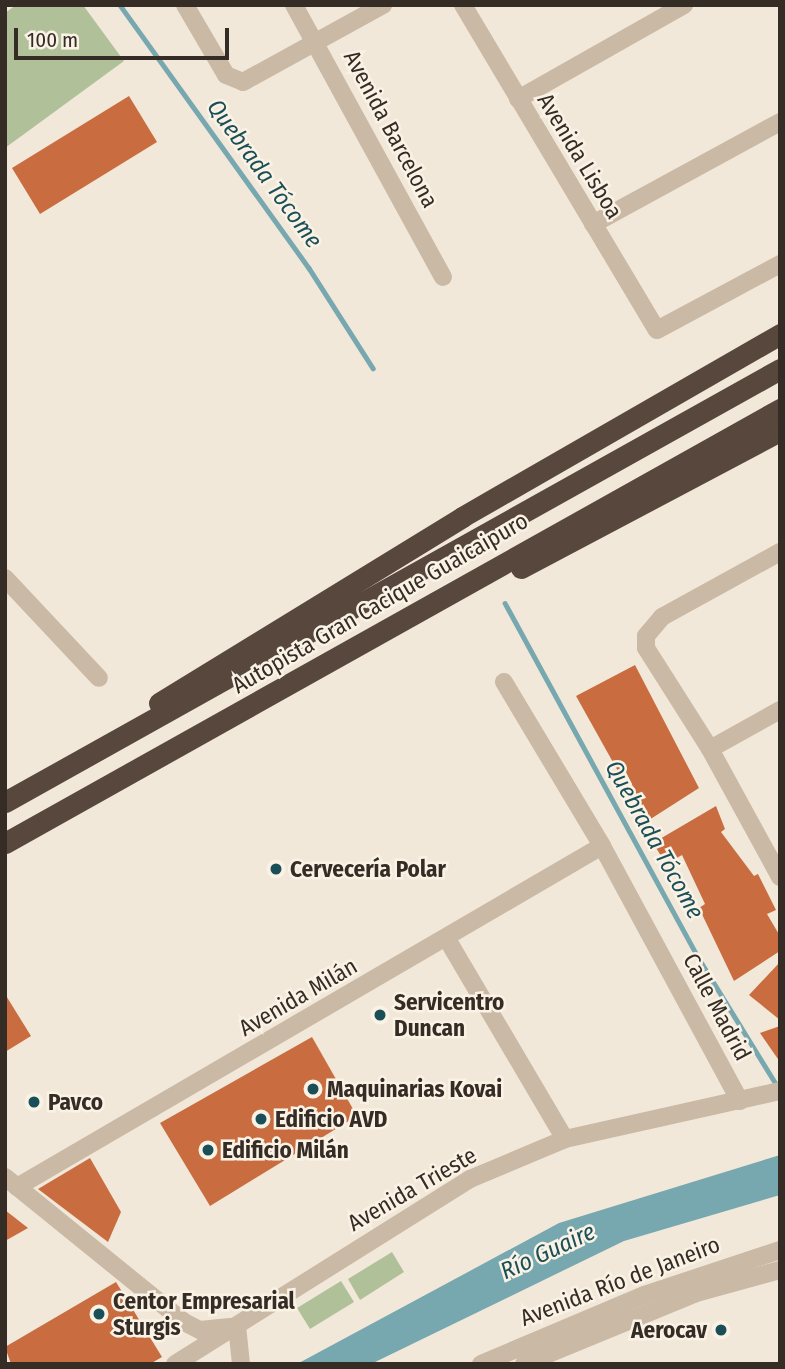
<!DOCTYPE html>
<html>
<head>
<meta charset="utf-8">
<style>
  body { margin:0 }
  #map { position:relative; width:785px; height:1369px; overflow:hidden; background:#f2e8d9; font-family:"Fira Sans Condensed",sans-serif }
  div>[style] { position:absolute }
  .green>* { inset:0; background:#b0c199 }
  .water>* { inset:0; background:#77a8b0 }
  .stream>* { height:4.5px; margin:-2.25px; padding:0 2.25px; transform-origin:2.25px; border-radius:2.25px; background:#77a8b0 }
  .building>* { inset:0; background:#c96d40 }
  .minor>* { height:18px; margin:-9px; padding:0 9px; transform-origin:9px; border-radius:9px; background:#cab9a5 }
  .highway>* { height:21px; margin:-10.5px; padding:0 10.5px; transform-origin:10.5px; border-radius:10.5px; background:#57473d }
  .dots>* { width:19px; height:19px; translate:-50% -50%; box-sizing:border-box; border:4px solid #faf2e5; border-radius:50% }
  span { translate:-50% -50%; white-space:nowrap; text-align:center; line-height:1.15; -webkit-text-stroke:5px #faf2e5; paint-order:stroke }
  .street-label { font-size:23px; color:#352c26 }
  .poi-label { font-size:23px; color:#352c26; font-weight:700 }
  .left { translate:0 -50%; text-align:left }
  .right { translate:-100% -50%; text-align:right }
  .water-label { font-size:24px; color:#1b4f58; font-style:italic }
  .frame { position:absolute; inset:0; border:7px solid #352c26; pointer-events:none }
  .scale { position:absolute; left:14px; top:28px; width:215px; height:32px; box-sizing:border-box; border:4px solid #352c26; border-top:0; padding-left:9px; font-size:21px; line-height:24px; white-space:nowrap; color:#352c26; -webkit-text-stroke:5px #faf2e5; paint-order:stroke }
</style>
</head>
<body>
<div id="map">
  <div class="green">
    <div style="clip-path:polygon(16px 5px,83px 5px,124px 61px,5px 148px,5px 13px)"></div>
    <div style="clip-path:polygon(392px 1252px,404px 1272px,360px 1300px,348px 1279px)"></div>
    <div style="clip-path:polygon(341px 1281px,354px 1302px,310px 1329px,297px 1308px)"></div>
  </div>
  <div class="water">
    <div style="clip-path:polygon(780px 1155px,780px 1195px,624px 1241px,371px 1364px,297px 1364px,559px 1223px)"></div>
  </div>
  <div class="stream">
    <div style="left:120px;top:5px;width:324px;rotate:54.3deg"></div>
    <div style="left:309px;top:268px;width:119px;rotate:57.4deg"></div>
    <div style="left:505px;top:603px;width:409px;rotate:61.4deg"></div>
    <div style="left:701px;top:962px;width:147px;rotate:58.4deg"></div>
  </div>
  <div class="building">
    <div style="clip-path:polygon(129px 96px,157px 142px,40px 214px,12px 168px)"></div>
    <div style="clip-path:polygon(635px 665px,699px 788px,649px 820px,625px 770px,619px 773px,576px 696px)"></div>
    <div style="clip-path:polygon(716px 806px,725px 829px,721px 832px,754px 876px,758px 874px,776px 910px,767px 914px,780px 936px,780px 951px,734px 981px,699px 908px,705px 904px,682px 855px,666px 864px,653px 843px)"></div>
    <div style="clip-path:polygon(780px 962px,780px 1020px,749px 995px)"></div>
    <div style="clip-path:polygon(5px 994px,31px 1036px,5px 1052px)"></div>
    <div style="clip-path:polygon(780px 1026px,780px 1062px,760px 1033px)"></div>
    <div style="clip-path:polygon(312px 1037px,357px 1116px,210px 1206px,160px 1123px)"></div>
    <div style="clip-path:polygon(90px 1158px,121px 1212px,108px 1242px,38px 1189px)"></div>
    <div style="clip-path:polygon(5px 1210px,28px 1228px,5px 1241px)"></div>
    <div style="clip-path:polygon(116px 1282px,162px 1357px,150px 1364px,11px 1364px,5px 1347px)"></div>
  </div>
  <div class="minor">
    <div style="left:185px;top:5px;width:81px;rotate:59.6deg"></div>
    <div style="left:226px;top:75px;width:18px;rotate:22deg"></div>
    <div style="left:243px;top:82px;width:160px;rotate:-28.8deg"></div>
    <div style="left:294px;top:5px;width:310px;rotate:61.3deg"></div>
    <div style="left:463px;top:5px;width:378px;rotate:59.2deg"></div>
    <div style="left:657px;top:330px;width:140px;rotate:-28.2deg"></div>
    <div style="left:518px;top:99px;width:191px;rotate:-29.5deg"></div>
    <div style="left:593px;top:224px;width:213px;rotate:-28.6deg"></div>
    <div style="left:780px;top:552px;width:135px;rotate:151.2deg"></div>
    <div style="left:662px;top:617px;width:25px;rotate:130deg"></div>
    <div style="left:646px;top:636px;width:12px;rotate:90deg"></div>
    <div style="left:646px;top:648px;width:120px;rotate:57.6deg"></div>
    <div style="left:710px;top:749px;width:146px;rotate:61.3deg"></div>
    <div style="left:5px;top:578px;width:137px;rotate:46.8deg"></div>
    <div style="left:504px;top:682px;width:191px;rotate:59.1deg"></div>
    <div style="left:602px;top:846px;width:290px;rotate:61.6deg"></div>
    <div style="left:710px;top:749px;width:80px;rotate:-29.1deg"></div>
    <div style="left:447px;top:939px;width:232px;rotate:59.5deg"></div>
    <div style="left:5px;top:1177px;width:230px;rotate:39deg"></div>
    <div style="left:184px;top:1322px;width:18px;rotate:27deg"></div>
    <div style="left:200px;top:1330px;width:30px;rotate:-6deg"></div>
    <div style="left:17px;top:1187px;width:677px;rotate:-30.24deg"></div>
    <div style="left:237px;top:1326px;width:38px;rotate:84deg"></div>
    <div style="left:175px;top:1364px;width:348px;rotate:-32.1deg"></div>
    <div style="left:470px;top:1179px;width:103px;rotate:-22.8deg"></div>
    <div style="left:565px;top:1139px;width:220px;rotate:-12.6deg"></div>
    <div style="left:481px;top:1364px;width:177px;rotate:-22.9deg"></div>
    <div style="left:644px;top:1295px;width:143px;rotate:-18.3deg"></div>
    <div style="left:524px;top:1364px;width:186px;rotate:-22.4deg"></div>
    <div style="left:696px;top:1293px;width:87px;rotate:-15.3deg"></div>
  </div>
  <div class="highway">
    <div style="left:521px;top:568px;width:293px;rotate:-27.9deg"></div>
    <div style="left:159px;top:703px;width:356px;rotate:-31.5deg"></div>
    <div style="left:462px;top:517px;width:367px;rotate:-29.9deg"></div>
    <div style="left:5px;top:802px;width:888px;rotate:-29.19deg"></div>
    <div style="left:5px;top:843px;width:888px;rotate:-29.25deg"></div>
  </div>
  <div class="dots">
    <div style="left:276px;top:869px;background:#1b4f58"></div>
    <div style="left:380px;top:1015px;background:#1b4f58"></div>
    <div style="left:313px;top:1089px;background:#1b4f58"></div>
    <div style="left:34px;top:1102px;background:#1b4f58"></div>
    <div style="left:261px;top:1119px;background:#1b4f58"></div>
    <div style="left:208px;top:1150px;background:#1b4f58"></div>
    <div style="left:99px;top:1314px;background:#1b4f58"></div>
    <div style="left:721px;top:1330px;background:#1b4f58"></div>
  </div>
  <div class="street-label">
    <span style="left:391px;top:129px;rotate:62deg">Avenida Barcelona</span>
    <span style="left:580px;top:156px;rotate:59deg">Avenida Lisboa</span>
    <span style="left:380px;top:603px;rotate:-30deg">Autopista Gran Cacique Guaicaipuro</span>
    <span style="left:298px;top:997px;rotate:-30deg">Avenida Milán</span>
    <span style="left:717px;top:1007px;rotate:62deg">Calle Madrid</span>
    <span style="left:412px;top:1189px;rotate:-30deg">Avenida Trieste</span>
    <span style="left:620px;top:1281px;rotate:-21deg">Avenida Río de Janeiro</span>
  </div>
  <div class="poi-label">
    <span class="left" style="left:290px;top:869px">Cervecería Polar</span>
    <span class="left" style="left:394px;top:1015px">Servicentro<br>Duncan</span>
    <span class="left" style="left:327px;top:1089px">Maquinarias Kovai</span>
    <span class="left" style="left:48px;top:1102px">Pavco</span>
    <span class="left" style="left:275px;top:1119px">Edificio AVD</span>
    <span class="left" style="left:222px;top:1150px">Edificio Milán</span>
    <span class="left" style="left:113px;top:1314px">Centor Empresarial<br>Sturgis</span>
    <span class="right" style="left:707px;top:1330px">Aerocav</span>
  </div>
  <div class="water-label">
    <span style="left:264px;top:174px;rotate:54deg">Quebrada Tócome</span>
    <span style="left:654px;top:840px;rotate:61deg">Quebrada Tócome</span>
    <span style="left:548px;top:1252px;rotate:-25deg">Río Guaire</span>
  </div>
  <div class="frame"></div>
  <div class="scale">100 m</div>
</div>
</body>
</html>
